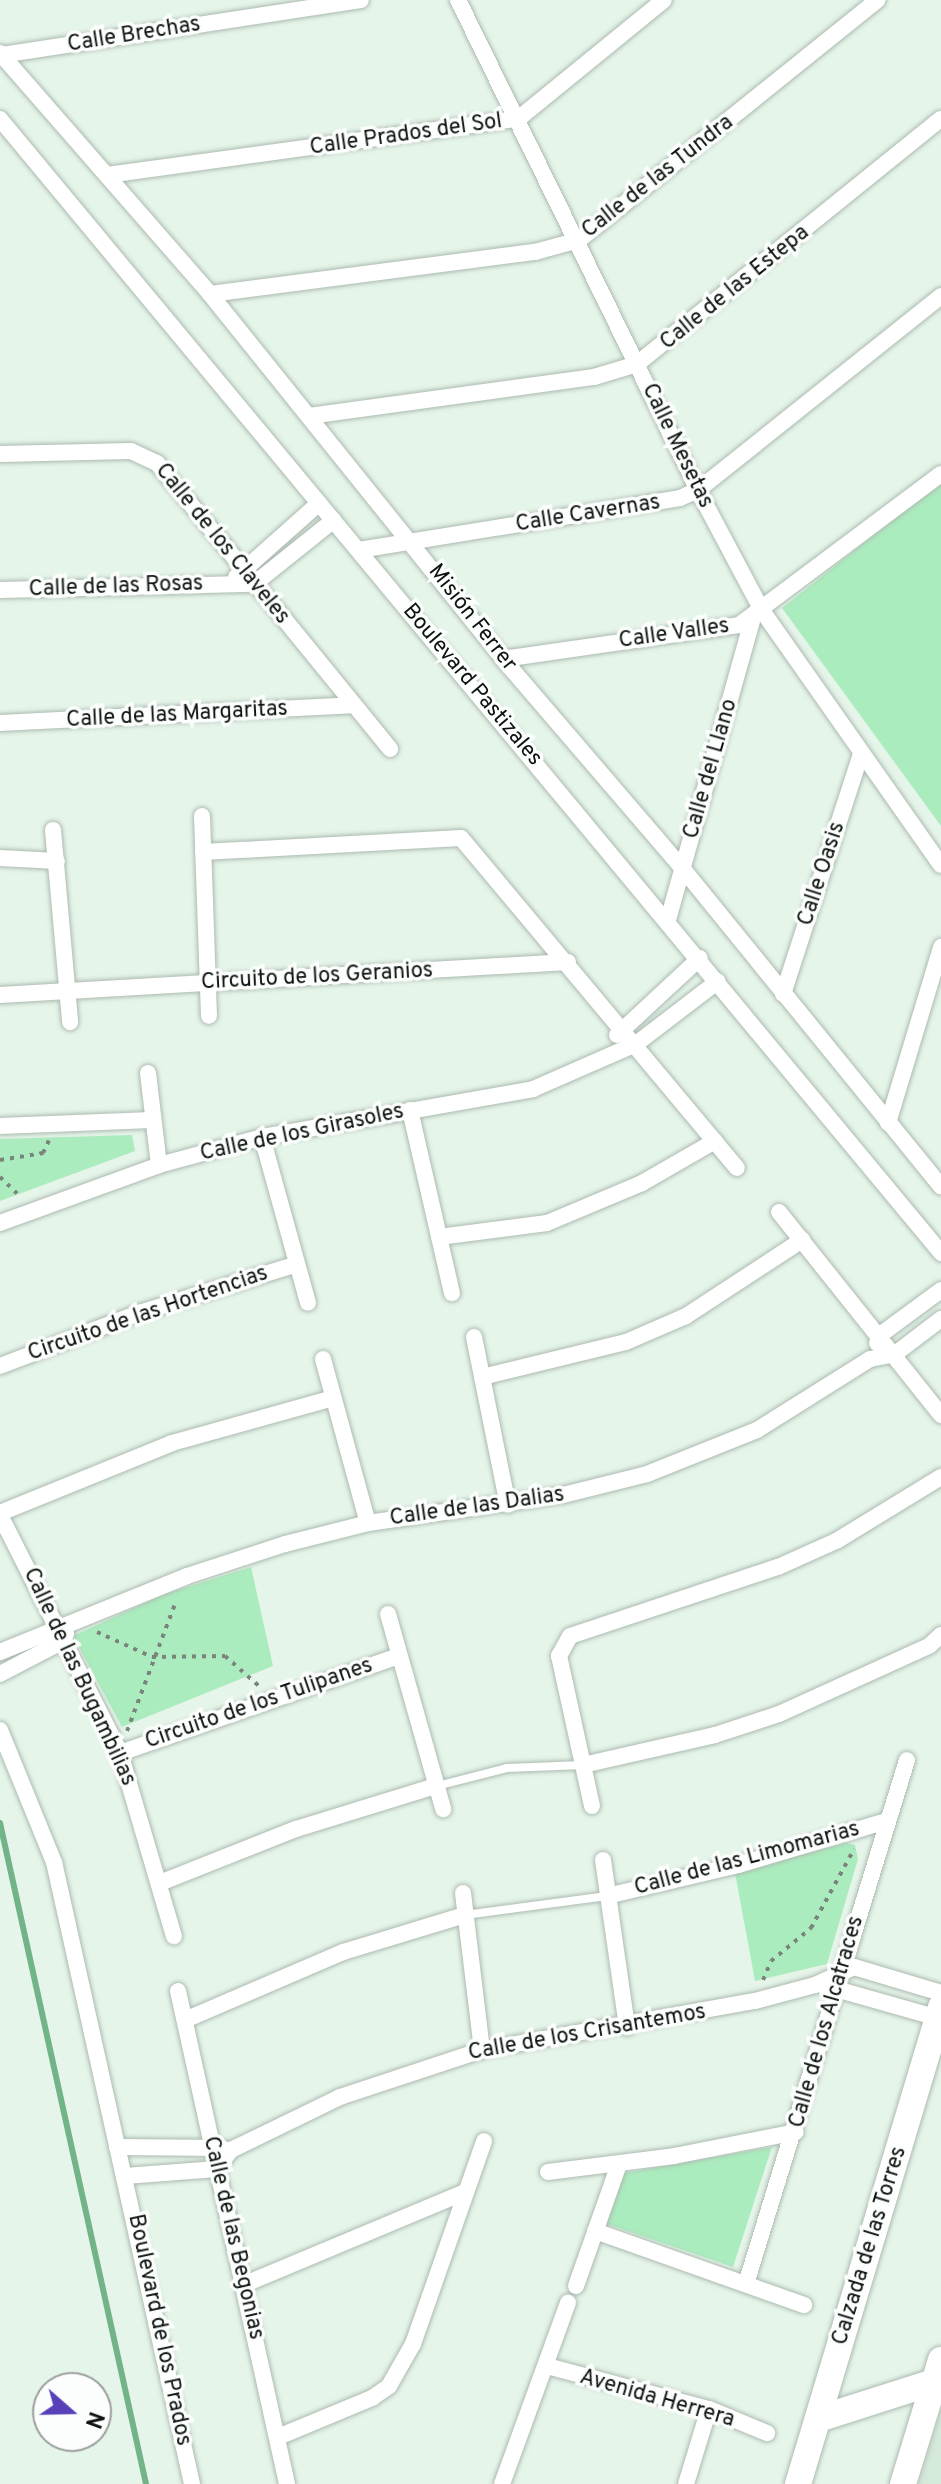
<!DOCTYPE html>
<html>
<head>
<meta charset="utf-8">
<style>
  body { margin:0 }
  #map { position:relative; width:941px; height:2484px; overflow:hidden; background:#e6f5ea; font-family:Overpass,sans-serif }
  div>[style] { position:absolute }
  .built>* { inset:0; background:#d4e9da }
  .green>* { inset:0; background:#abecbe }
  .stream>* { height:6px; margin:-3px; padding:0 3px; transform-origin:3px; border-radius:3px; background:#73b388 }
  .path>* { height:4px; margin-top:-2px; transform-origin:0; background:repeating-linear-gradient(90deg,#7a847d 0 4px,transparent 0 10px) }
  .roads { filter:drop-shadow(0 0 2px #acbab0) drop-shadow(0 0 2px #acbab0) }
  .service>* { height:8px; margin:-4px; padding:0 4px; transform-origin:4px; border-radius:4px; background:#fff }
  .minor>* { height:16px; margin:-8px; padding:0 8px; transform-origin:8px; border-radius:8px; background:#fff }
  .primary>* { height:26px; margin:-13px; padding:0 13px; transform-origin:13px; border-radius:13px; background:#fff }
  span { translate:-50% -50%; white-space:nowrap; text-align:center; line-height:1.15; -webkit-text-stroke:7px #fbfefc; paint-order:stroke }
  .street-label { font-size:22px; color:#0d120e }
  .north { position:absolute; left:32px; top:2372px; width:80px; height:80px; box-sizing:border-box; background:#fbfefc; border:2px solid #9ca09d; border-radius:50%; rotate:110deg; font-size:22px; font-weight:700; line-height:32px; text-align:center; color:#0d120e }
  .north::after { content:''; display:block; margin:auto; width:28px; height:36px; background:#5740b8; clip-path:polygon(50% 0,100% 100%,50% 72%,0 100%) }
</style>
</head>
<body>
<div id="map">
  <div class="built">
    <div style="clip-path:polygon(941px 2410px,941px 2484px,919px 2484px)"></div>
  </div>
  <div class="green">
    <div style="clip-path:polygon(941px 482px,941px 826px,782px 608px)"></div>
    <div style="clip-path:polygon(132px 1135px,135px 1151px,0 1201px,0 1139px)"></div>
    <div style="clip-path:polygon(251px 1567px,273px 1666px,122px 1727px,73px 1636px,165px 1594px)"></div>
    <div style="clip-path:polygon(846px 1843px,855px 1845px,858px 1859px,827px 1964px,755px 1981px,735px 1873px)"></div>
    <div style="clip-path:polygon(772px 2147px,733px 2267px,604px 2223px,619px 2174px)"></div>
  </div>
  <div class="stream">
    <div style="left:0;top:1823px;width:677px;rotate:77.54deg"></div>
  </div>
  <div class="path">
    <div style="left:0;top:1160px;width:44px;rotate:-9.2deg"></div>
    <div style="left:43px;top:1153px;width:14px;rotate:-65deg"></div>
    <div style="left:0;top:1177px;width:29px;rotate:44deg"></div>
    <div style="left:97px;top:1632px;width:60px;rotate:24.4deg"></div>
    <div style="left:152px;top:1657px;width:73px;rotate:-0.8deg"></div>
    <div style="left:225px;top:1656px;width:45px;rotate:41.4deg"></div>
    <div style="left:127px;top:1731px;width:139px;rotate:-69.3deg"></div>
    <div style="left:763px;top:1980px;width:21px;rotate:-67deg"></div>
    <div style="left:771px;top:1961px;width:52px;rotate:-39.5deg"></div>
    <div style="left:811px;top:1928px;width:90px;rotate:-61.4deg"></div>
  </div>
  <div class="roads">
    <div class="service">
      <div style="left:437px;top:1786px;width:72px;rotate:-14.4deg"></div>
      <div style="left:507px;top:1768px;width:76px;rotate:-2.3deg"></div>
      <div style="left:465px;top:1915px;width:143px;rotate:-7.6deg"></div>
    </div>
    <div class="minor">
      <div style="left:458px;top:0;width:546px;rotate:63.9deg"></div>
      <div style="left:698px;top:490px;width:138px;rotate:62deg"></div>
      <div style="left:763px;top:612px;width:309px;rotate:54.9deg"></div>
      <div style="left:0;top:53px;width:320px;rotate:48.9deg"></div>
      <div style="left:210px;top:294px;width:468px;rotate:51.2deg"></div>
      <div style="left:503px;top:659px;width:277px;rotate:49.4deg"></div>
      <div style="left:683px;top:869px;width:409px;rotate:50.9deg"></div>
      <div style="left:2px;top:55px;width:363px;rotate:-8.7deg"></div>
      <div style="left:0;top:119px;width:1474px;rotate:50.31deg"></div>
      <div style="left:107px;top:175px;width:415px;rotate:-7.8deg"></div>
      <div style="left:518px;top:119px;width:188px;rotate:-39.2deg"></div>
      <div style="left:210px;top:294px;width:328px;rotate:-7.4deg"></div>
      <div style="left:535px;top:252px;width:46px;rotate:-15.3deg"></div>
      <div style="left:579px;top:240px;width:383px;rotate:-38.8deg"></div>
      <div style="left:309px;top:416px;width:288px;rotate:-7.8deg"></div>
      <div style="left:594px;top:377px;width:45px;rotate:-16.8deg"></div>
      <div style="left:637px;top:364px;width:390px;rotate:-38.9deg"></div>
      <div style="left:0;top:454px;width:131px;rotate:-1.3deg"></div>
      <div style="left:131px;top:451px;width:29px;rotate:25deg"></div>
      <div style="left:157px;top:463px;width:369px;rotate:50.8deg"></div>
      <div style="left:359px;top:550px;width:325px;rotate:-9.2deg"></div>
      <div style="left:680px;top:498px;width:20px;rotate:-24deg"></div>
      <div style="left:698px;top:490px;width:311px;rotate:-38.6deg"></div>
      <div style="left:236px;top:577px;width:111px;rotate:-41.7deg"></div>
      <div style="left:0;top:590px;width:254px;rotate:-1.4deg"></div>
      <div style="left:254px;top:584px;width:102px;rotate:-38.7deg"></div>
      <div style="left:503px;top:659px;width:238px;rotate:-8.2deg"></div>
      <div style="left:739px;top:625px;width:252px;rotate:-36.8deg"></div>
      <div style="left:0;top:723px;width:353px;rotate:-2.9deg"></div>
      <div style="left:202px;top:816px;width:200px;rotate:88deg"></div>
      <div style="left:53px;top:830px;width:193px;rotate:84.9deg"></div>
      <div style="left:203px;top:852px;width:258px;rotate:-3.1deg"></div>
      <div style="left:461px;top:838px;width:430px;rotate:50.1deg"></div>
      <div style="left:0;top:858px;width:57px;rotate:3deg"></div>
      <div style="left:668px;top:920px;width:314px;rotate:-74.3deg"></div>
      <div style="left:783px;top:994px;width:252px;rotate:-72deg"></div>
      <div style="left:0;top:995px;width:569px;rotate:-3.33deg"></div>
      <div style="left:617px;top:1035px;width:113px;rotate:-42.9deg"></div>
      <div style="left:148px;top:1073px;width:93px;rotate:83.2deg"></div>
      <div style="left:410px;top:1110px;width:188px;rotate:77.1deg"></div>
      <div style="left:888px;top:1123px;width:184px;rotate:-73.2deg"></div>
      <div style="left:0;top:1126px;width:152px;rotate:-2.3deg"></div>
      <div style="left:262px;top:1137px;width:172px;rotate:74.5deg"></div>
      <div style="left:779px;top:1212px;width:260px;rotate:51.4deg"></div>
      <div style="left:0;top:1223px;width:169px;rotate:-20deg"></div>
      <div style="left:159px;top:1165px;width:107px;rotate:-15.2deg"></div>
      <div style="left:262px;top:1137px;width:275px;rotate:-10deg"></div>
      <div style="left:533px;top:1089px;width:112px;rotate:-23.6deg"></div>
      <div style="left:636px;top:1044px;width:103px;rotate:-37.5deg"></div>
      <div style="left:439px;top:1237px;width:109px;rotate:-7.4deg"></div>
      <div style="left:547px;top:1223px;width:103px;rotate:-22.8deg"></div>
      <div style="left:642px;top:1183px;width:84px;rotate:-29.9deg"></div>
      <div style="left:474px;top:1337px;width:171px;rotate:78.6deg"></div>
      <div style="left:877px;top:1343px;width:9px;rotate:-69deg"></div>
      <div style="left:880px;top:1335px;width:76px;rotate:-36.4deg"></div>
      <div style="left:323px;top:1359px;width:170px;rotate:74.7deg"></div>
      <div style="left:0;top:1366px;width:149px;rotate:-20.9deg"></div>
      <div style="left:139px;top:1313px;width:165px;rotate:-17.2deg"></div>
      <div style="left:482px;top:1377px;width:148px;rotate:-13.7deg"></div>
      <div style="left:626px;top:1342px;width:65px;rotate:-23.4deg"></div>
      <div style="left:686px;top:1316px;width:139px;rotate:-33.2deg"></div>
      <div style="left:0;top:1513px;width:186px;rotate:-22.1deg"></div>
      <div style="left:172px;top:1443px;width:167px;rotate:-15.6deg"></div>
      <div style="left:0;top:1515px;width:267px;rotate:63.2deg"></div>
      <div style="left:120px;top:1753px;width:191px;rotate:73.6deg"></div>
      <div style="left:388px;top:1614px;width:203px;rotate:74.2deg"></div>
      <div style="left:0;top:1652px;width:202px;rotate:-22.1deg"></div>
      <div style="left:187px;top:1576px;width:103px;rotate:-18.1deg"></div>
      <div style="left:285px;top:1544px;width:86px;rotate:-14.2deg"></div>
      <div style="left:368px;top:1523px;width:197px;rotate:-8.2deg"></div>
      <div style="left:563px;top:1495px;width:87px;rotate:-14deg"></div>
      <div style="left:647px;top:1474px;width:118px;rotate:-21.8deg"></div>
      <div style="left:757px;top:1430px;width:133px;rotate:-32.1deg"></div>
      <div style="left:870px;top:1359px;width:25px;rotate:-11deg"></div>
      <div style="left:895px;top:1354px;width:58px;rotate:-37.3deg"></div>
      <div style="left:0;top:1674px;width:71px;rotate:-27.6deg"></div>
      <div style="left:63px;top:1641px;width:8px;rotate:-67deg"></div>
      <div style="left:0;top:1730px;width:143px;rotate:67.8deg"></div>
      <div style="left:54px;top:1862px;width:637px;rotate:77.49deg"></div>
      <div style="left:120px;top:1753px;width:295px;rotate:-19.2deg"></div>
      <div style="left:583px;top:1765px;width:135px;rotate:-12.8deg"></div>
      <div style="left:715px;top:1735px;width:67px;rotate:-18.2deg"></div>
      <div style="left:779px;top:1714px;width:165px;rotate:-24.4deg"></div>
      <div style="left:929px;top:1646px;width:16px;rotate:-43deg"></div>
      <div style="left:592px;top:1806px;width:154px;rotate:-102.4deg"></div>
      <div style="left:559px;top:1656px;width:23px;rotate:-61deg"></div>
      <div style="left:570px;top:1636px;width:219px;rotate:-18.4deg"></div>
      <div style="left:778px;top:1567px;width:66px;rotate:-24.2deg"></div>
      <div style="left:838px;top:1540px;width:121px;rotate:-31.5deg"></div>
      <div style="left:603px;top:1860px;width:169px;rotate:81.8deg"></div>
      <div style="left:162px;top:1882px;width:144px;rotate:-21.6deg"></div>
      <div style="left:296px;top:1829px;width:146px;rotate:-17.1deg"></div>
      <div style="left:463px;top:1893px;width:158px;rotate:83.1deg"></div>
      <div style="left:607px;top:1896px;width:135px;rotate:-13.3deg"></div>
      <div style="left:738px;top:1865px;width:155px;rotate:-16.5deg"></div>
      <div style="left:825px;top:1986px;width:117px;rotate:15.8deg"></div>
      <div style="left:178px;top:1991px;width:505px;rotate:77.53deg"></div>
      <div style="left:185px;top:2020px;width:172px;rotate:-23.3deg"></div>
      <div style="left:343px;top:1952px;width:127px;rotate:-16.9deg"></div>
      <div style="left:117px;top:2147px;width:105px;rotate:0.5deg"></div>
      <div style="left:548px;top:2172px;width:127px;rotate:-7.2deg"></div>
      <div style="left:674px;top:2156px;width:124px;rotate:-11.1deg"></div>
      <div style="left:125px;top:2176px;width:92px;rotate:-4.4deg"></div>
      <div style="left:217px;top:2169px;width:24px;rotate:-54deg"></div>
      <div style="left:231px;top:2150px;width:121px;rotate:-25.9deg"></div>
      <div style="left:340px;top:2097px;width:150px;rotate:-18.3deg"></div>
      <div style="left:482px;top:2050px;width:277px;rotate:-10.2deg"></div>
      <div style="left:755px;top:2001px;width:62px;rotate:-14.9deg"></div>
      <div style="left:815px;top:1985px;width:43px;rotate:-24.8deg"></div>
      <div style="left:854px;top:1967px;width:91px;rotate:16.6deg"></div>
      <div style="left:595px;top:2231px;width:222px;rotate:19.5deg"></div>
      <div style="left:245px;top:2284px;width:238px;rotate:-22.7deg"></div>
      <div style="left:746px;top:2284px;width:548px;rotate:-72.92deg"></div>
      <div style="left:576px;top:2286px;width:129px;rotate:-70.6deg"></div>
      <div style="left:547px;top:2366px;width:168px;rotate:14.9deg"></div>
      <div style="left:709px;top:2409px;width:63px;rotate:22.5deg"></div>
      <div style="left:278px;top:2437px;width:102px;rotate:-22.5deg"></div>
      <div style="left:372px;top:2398px;width:21px;rotate:-35deg"></div>
      <div style="left:389px;top:2386px;width:48px;rotate:-60.3deg"></div>
      <div style="left:413px;top:2344px;width:215px;rotate:-70.7deg"></div>
      <div style="left:502px;top:2484px;width:193px;rotate:-70deg"></div>
      <div style="left:686px;top:2484px;width:78px;rotate:-73deg"></div>
    </div>
    <div class="primary">
      <div style="left:818px;top:2419px;width:122px;rotate:-17.7deg"></div>
      <div style="left:798px;top:2484px;width:498px;rotate:-73.3deg"></div>
      <div style="left:903px;top:2484px;width:130px;rotate:-73deg"></div>
    </div>
  </div>
  <div class="street-label">
    <span style="left:134px;top:35px;rotate:-9deg">Calle Brechas</span>
    <span style="left:406px;top:135px;rotate:-8deg">Calle Prados del Sol</span>
    <span style="left:658px;top:177px;rotate:-38deg">Calle de las Tundra</span>
    <span style="left:735px;top:288px;rotate:-39deg">Calle de las Estepa</span>
    <span style="left:677px;top:446px;rotate:64deg">Calle Mesetas</span>
    <span style="left:588px;top:514px;rotate:-9deg">Calle Cavernas</span>
    <span style="left:222px;top:544px;rotate:51deg">Calle de los Claveles</span>
    <span style="left:116px;top:587px;rotate:-2deg">Calle de las Rosas</span>
    <span style="left:472px;top:618px;rotate:52deg">Misión Ferrer</span>
    <span style="left:674px;top:634px;rotate:-8deg">Calle Valles</span>
    <span style="left:472px;top:685px;rotate:50deg">Boulevard Pastizales</span>
    <span style="left:177px;top:715px;rotate:-3deg">Calle de las Margaritas</span>
    <span style="left:711px;top:769px;rotate:-74deg">Calle del Llano</span>
    <span style="left:822px;top:874px;rotate:-72deg">Calle Oasis</span>
    <span style="left:317px;top:977px;rotate:-3deg">Circuito de los Geranios</span>
    <span style="left:302px;top:1133px;rotate:-12deg">Calle de los Girasoles</span>
    <span style="left:148px;top:1314px;rotate:-19deg">Circuito de las Hortencias</span>
    <span style="left:477px;top:1507px;rotate:-8deg">Calle de las Dalias</span>
    <span style="left:79px;top:1677px;rotate:65deg">Calle de las Bugambilias</span>
    <span style="left:259px;top:1704px;rotate:-19deg">Circuito de los Tulipanes</span>
    <span style="left:747px;top:1859px;rotate:-15deg">Calle de las Limomarias</span>
    <span style="left:827px;top:2022px;rotate:-74deg">Calle de los Alcatraces</span>
    <span style="left:587px;top:2033px;rotate:-10deg">Calle de los Crisantemos</span>
    <span style="left:233px;top:2238px;rotate:77deg">Calle de las Begonias</span>
    <span style="left:870px;top:2246px;rotate:-73deg">Calzada de las Torres</span>
    <span style="left:159px;top:2330px;rotate:78deg">Boulevard de los Prados</span>
    <span style="left:657px;top:2399px;rotate:16deg">Avenida Herrera</span>
  </div>
  <div class="north">N</div>
</div>
</body>
</html>
